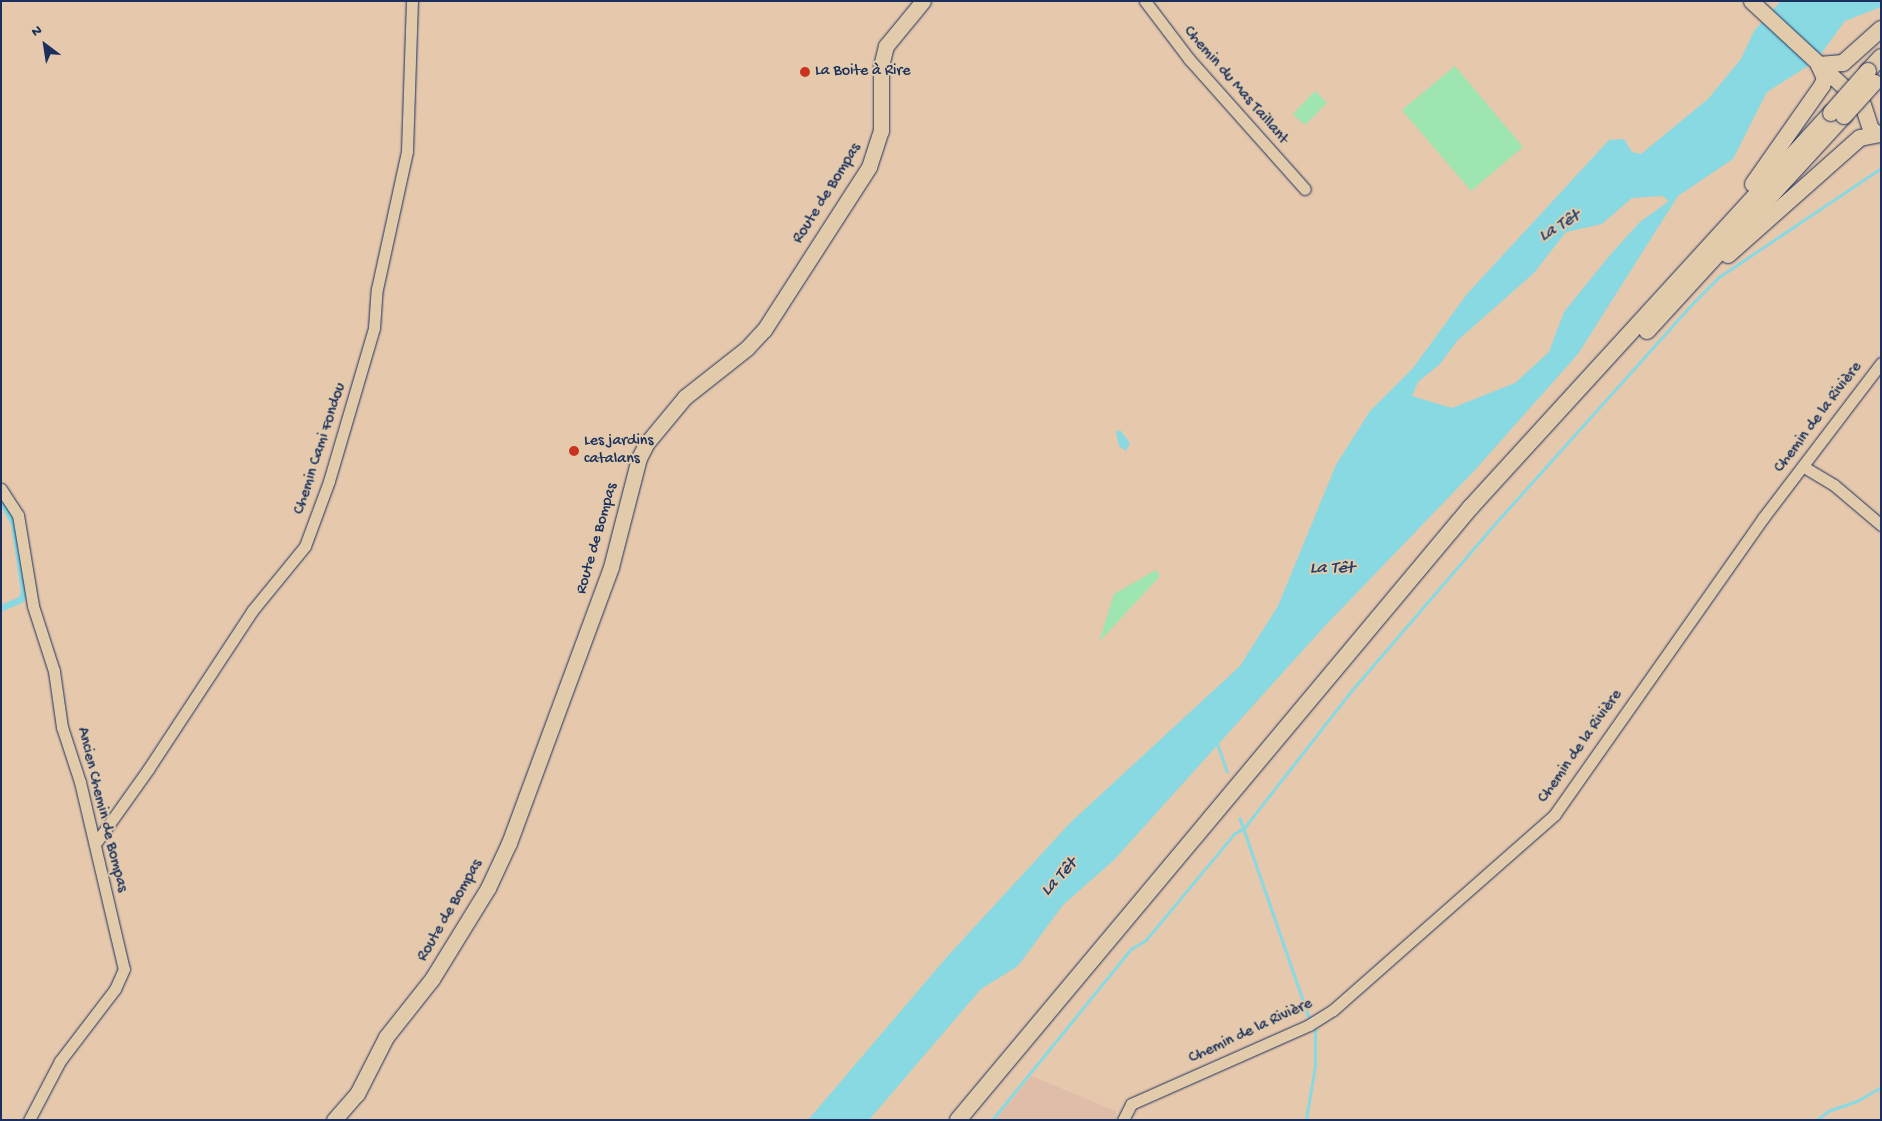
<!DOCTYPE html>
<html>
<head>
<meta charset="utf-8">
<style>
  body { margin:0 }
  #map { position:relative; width:1882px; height:1121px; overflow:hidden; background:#e6c8ac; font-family:"Gochi Hand",sans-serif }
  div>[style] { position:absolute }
  .built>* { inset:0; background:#dfbda8 }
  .green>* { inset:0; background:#9fe5b2 }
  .water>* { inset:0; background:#88d9e2 }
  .stream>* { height:2.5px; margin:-1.25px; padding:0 1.25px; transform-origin:1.25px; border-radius:1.25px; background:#88d9e2 }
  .roads { filter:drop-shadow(0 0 1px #1b2f5e) drop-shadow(0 0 1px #1b2f5e) }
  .minor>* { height:11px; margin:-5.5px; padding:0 5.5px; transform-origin:5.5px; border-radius:5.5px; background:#e2cbab }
  .major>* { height:15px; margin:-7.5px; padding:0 7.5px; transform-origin:7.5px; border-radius:7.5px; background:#e2cbab }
  .highway>* { height:16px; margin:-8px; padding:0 8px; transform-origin:8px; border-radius:8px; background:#e2cbab }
  .bridges { filter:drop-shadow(0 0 1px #1b2f5e) drop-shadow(0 0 1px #1b2f5e) }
  .highway-bridge>* { height:16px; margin:-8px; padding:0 8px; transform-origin:8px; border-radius:8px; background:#e2cbab }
  .dots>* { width:14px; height:14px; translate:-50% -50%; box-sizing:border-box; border:2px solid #e2cbab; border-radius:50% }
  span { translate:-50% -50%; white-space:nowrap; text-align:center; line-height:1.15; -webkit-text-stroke:4px #e2cbab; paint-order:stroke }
  .poi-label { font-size:16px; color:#1b2f5e }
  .left { translate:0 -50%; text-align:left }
  .street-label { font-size:16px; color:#1b2f5e }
  .water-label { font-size:18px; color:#26406b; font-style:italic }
  .frame { position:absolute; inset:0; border:2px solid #1b2f5e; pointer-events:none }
  .north { position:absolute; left:20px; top:20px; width:50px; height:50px; -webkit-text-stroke:4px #e2cbab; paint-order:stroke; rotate:329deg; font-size:14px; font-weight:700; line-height:20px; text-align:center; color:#1b2f5e }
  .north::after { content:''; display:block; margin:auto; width:18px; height:22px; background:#1b2f5e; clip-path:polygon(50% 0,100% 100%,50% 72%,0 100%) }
</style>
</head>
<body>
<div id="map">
  <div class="built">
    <div style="clip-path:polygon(1031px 1076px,1116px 1111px,1116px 1120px,995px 1120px)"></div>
  </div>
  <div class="green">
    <div style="clip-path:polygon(1455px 66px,1523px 147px,1471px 191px,1402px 110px)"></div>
    <div style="clip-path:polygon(1315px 91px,1327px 103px,1305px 125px,1293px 114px)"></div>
    <div style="clip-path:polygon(1156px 570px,1160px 576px,1099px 642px,1114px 594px)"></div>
  </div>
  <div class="water">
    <div style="clip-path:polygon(evenodd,1781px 1px,1881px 1px,1881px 7px,1845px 21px,1816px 61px,1767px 92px,1733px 159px,1678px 196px,1578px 354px,1475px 470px,1323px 628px,1114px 860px,1063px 905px,1018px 966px,981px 989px,869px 1120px,808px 1120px,946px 958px,1070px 823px,1240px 666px,1278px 606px,1336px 465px,1370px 411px,1413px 368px,1467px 294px,1609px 140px,1624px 139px,1632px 152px,1641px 154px,1708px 99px,1741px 59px,1754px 31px,1781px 1px,1662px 196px,1669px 201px,1640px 222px,1610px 255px,1564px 312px,1549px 352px,1515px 383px,1452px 408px,1412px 396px,1418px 382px,1440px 364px,1457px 341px,1534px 273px,1566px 232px,1602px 224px,1632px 198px,1662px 196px)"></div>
    <div style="clip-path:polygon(1120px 430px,1130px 443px,1126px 451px,1119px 446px,1116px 432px)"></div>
    <div style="clip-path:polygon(1px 494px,13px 511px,28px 594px,24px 602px,1px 612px,1px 605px,19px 597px,21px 592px,11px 525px,1px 506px)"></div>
  </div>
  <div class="stream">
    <div style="left:1217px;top:742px;width:31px;rotate:71deg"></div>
    <div style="left:1240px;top:818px;width:214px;rotate:70.9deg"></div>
    <div style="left:992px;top:1120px;width:220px;rotate:-50.9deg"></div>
    <div style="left:1131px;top:949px;width:17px;rotate:-31deg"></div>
    <div style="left:1146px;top:940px;width:138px;rotate:-50.3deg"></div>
    <div style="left:1234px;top:834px;width:13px;rotate:-32deg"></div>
    <div style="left:1245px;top:827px;width:174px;rotate:-52deg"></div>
    <div style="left:1352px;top:690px;width:215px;rotate:-49.3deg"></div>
    <div style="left:1492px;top:527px;width:301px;rotate:-48.1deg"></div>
    <div style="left:1693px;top:303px;width:37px;rotate:-45deg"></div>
    <div style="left:1719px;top:277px;width:195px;rotate:-33.9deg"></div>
    <div style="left:1306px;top:1120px;width:55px;rotate:-80.5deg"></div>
    <div style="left:1315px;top:1066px;width:38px;rotate:-90deg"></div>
    <div style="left:1817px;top:1120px;width:14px;rotate:-39deg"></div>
    <div style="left:1828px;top:1111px;width:31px;rotate:-19deg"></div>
    <div style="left:1857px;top:1101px;width:28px;rotate:-30deg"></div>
  </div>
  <div class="roads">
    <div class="minor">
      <div style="left:1145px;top:1px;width:73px;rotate:52.8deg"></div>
      <div style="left:1189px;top:59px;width:174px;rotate:48.3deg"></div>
      <div style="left:1804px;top:467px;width:35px;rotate:31deg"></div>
      <div style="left:1834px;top:485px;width:62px;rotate:40.4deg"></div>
      <div style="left:1px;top:489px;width:31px;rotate:57deg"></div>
      <div style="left:18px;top:515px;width:92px;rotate:80.6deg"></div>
      <div style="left:33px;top:606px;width:68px;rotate:72.1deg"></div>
      <div style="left:54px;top:671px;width:57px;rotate:81.9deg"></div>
      <div style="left:62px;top:727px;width:58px;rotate:71.9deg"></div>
      <div style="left:80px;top:782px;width:192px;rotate:76.8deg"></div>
      <div style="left:124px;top:969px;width:22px;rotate:114deg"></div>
      <div style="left:115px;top:989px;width:91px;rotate:127.4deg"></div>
      <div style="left:60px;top:1061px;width:67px;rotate:117.7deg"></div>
      <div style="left:95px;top:844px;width:93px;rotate:-54.6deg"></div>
      <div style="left:149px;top:768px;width:188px;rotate:-56.7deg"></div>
      <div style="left:252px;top:611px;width:84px;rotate:-50.8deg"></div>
      <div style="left:305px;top:546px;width:69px;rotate:-69.7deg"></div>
      <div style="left:329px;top:481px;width:159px;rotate:-73.6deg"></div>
      <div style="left:374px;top:328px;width:39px;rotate:-86deg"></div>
      <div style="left:377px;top:289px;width:141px;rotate:-77.7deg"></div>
      <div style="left:407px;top:151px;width:150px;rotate:-88.1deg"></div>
      <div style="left:1123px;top:1120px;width:18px;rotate:-63deg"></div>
      <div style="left:1131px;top:1104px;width:195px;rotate:-23.9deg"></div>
      <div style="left:1309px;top:1025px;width:28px;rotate:-32deg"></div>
      <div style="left:1333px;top:1010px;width:296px;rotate:-41.4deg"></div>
      <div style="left:1555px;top:814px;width:362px;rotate:-54.9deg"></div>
      <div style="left:1763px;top:518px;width:195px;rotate:-52.7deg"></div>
    </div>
    <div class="major">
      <div style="left:1751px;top:1px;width:147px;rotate:42.8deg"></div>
      <div style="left:334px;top:1120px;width:35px;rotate:-49deg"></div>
      <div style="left:357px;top:1094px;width:64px;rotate:-63deg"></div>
      <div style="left:386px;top:1037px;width:74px;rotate:-51.6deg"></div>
      <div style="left:432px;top:979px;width:107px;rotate:-58.4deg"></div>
      <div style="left:488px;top:888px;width:50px;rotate:-65deg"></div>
      <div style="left:509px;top:843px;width:294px;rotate:-69.7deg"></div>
      <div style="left:611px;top:567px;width:113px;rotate:-75.6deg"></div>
      <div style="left:639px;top:458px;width:16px;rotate:-63deg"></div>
      <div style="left:646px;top:444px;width:61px;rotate:-50.3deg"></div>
      <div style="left:685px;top:397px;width:79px;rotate:-38.3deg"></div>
      <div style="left:747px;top:348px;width:25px;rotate:-47deg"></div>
      <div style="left:764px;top:330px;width:194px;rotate:-57.2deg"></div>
      <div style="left:869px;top:167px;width:38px;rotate:-72deg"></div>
      <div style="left:881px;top:131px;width:65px;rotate:-90deg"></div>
      <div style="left:881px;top:66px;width:21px;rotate:-76deg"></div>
      <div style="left:886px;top:46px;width:58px;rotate:-50.6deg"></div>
    </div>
    <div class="highway">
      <div style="left:1868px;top:71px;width:19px;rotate:-47deg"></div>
      <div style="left:1863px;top:105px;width:25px;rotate:72deg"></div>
      <div style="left:1871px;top:129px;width:6px;rotate:39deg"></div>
      <div style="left:1753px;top:184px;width:120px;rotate:-54.9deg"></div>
      <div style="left:1822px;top:86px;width:9px;rotate:-69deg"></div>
      <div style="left:1825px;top:78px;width:14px;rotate:-115deg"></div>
      <div style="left:1819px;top:65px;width:24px;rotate:-5deg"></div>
      <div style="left:1843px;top:63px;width:51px;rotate:-41.8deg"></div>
      <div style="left:1728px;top:255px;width:176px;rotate:-41.6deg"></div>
      <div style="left:1860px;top:138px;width:21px;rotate:-11deg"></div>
      <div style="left:1647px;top:331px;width:292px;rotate:-47.5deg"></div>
      <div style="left:958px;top:1120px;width:798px;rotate:-50.08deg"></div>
      <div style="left:1470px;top:508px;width:535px;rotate:-47.58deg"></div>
    </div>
  </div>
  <div class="bridges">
    <div class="highway-bridge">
      <div style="left:1831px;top:113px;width:56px;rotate:-48.6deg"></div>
      <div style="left:1844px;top:116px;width:45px;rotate:-47.7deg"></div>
    </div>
  </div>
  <div class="dots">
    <div style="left:805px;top:72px;background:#c8321e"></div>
    <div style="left:574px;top:451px;background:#c8321e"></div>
  </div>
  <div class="poi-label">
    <span class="left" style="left:815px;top:72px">La Boite à Rire</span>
    <span class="left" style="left:584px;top:451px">Les jardins<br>catalans</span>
  </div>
  <div class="street-label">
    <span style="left:1235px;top:86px;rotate:49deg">Chemin du Mas Taillant</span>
    <span style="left:828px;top:194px;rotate:-58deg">Route de Bompas</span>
    <span style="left:1819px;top:418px;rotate:-53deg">Chemin de la Rivière</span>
    <span style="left:321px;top:449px;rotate:-72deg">Chemin Cami Fondou</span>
    <span style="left:598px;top:539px;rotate:-74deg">Route de Bompas</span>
    <span style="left:1581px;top:747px;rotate:-55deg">Chemin de la Rivière</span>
    <span style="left:101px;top:810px;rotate:76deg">Ancien Chemin de Bompas</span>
    <span style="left:451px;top:911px;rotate:-60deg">Route de Bompas</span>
    <span style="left:1251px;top:1032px;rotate:-25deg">Chemin de la Rivière</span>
  </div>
  <div class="water-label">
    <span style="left:1560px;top:227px;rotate:-31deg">La Têt</span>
    <span style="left:1332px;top:569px">La Têt</span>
    <span style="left:1060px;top:878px;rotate:-47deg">La Têt</span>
  </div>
  <div class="frame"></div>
  <div class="north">N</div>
</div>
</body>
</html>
